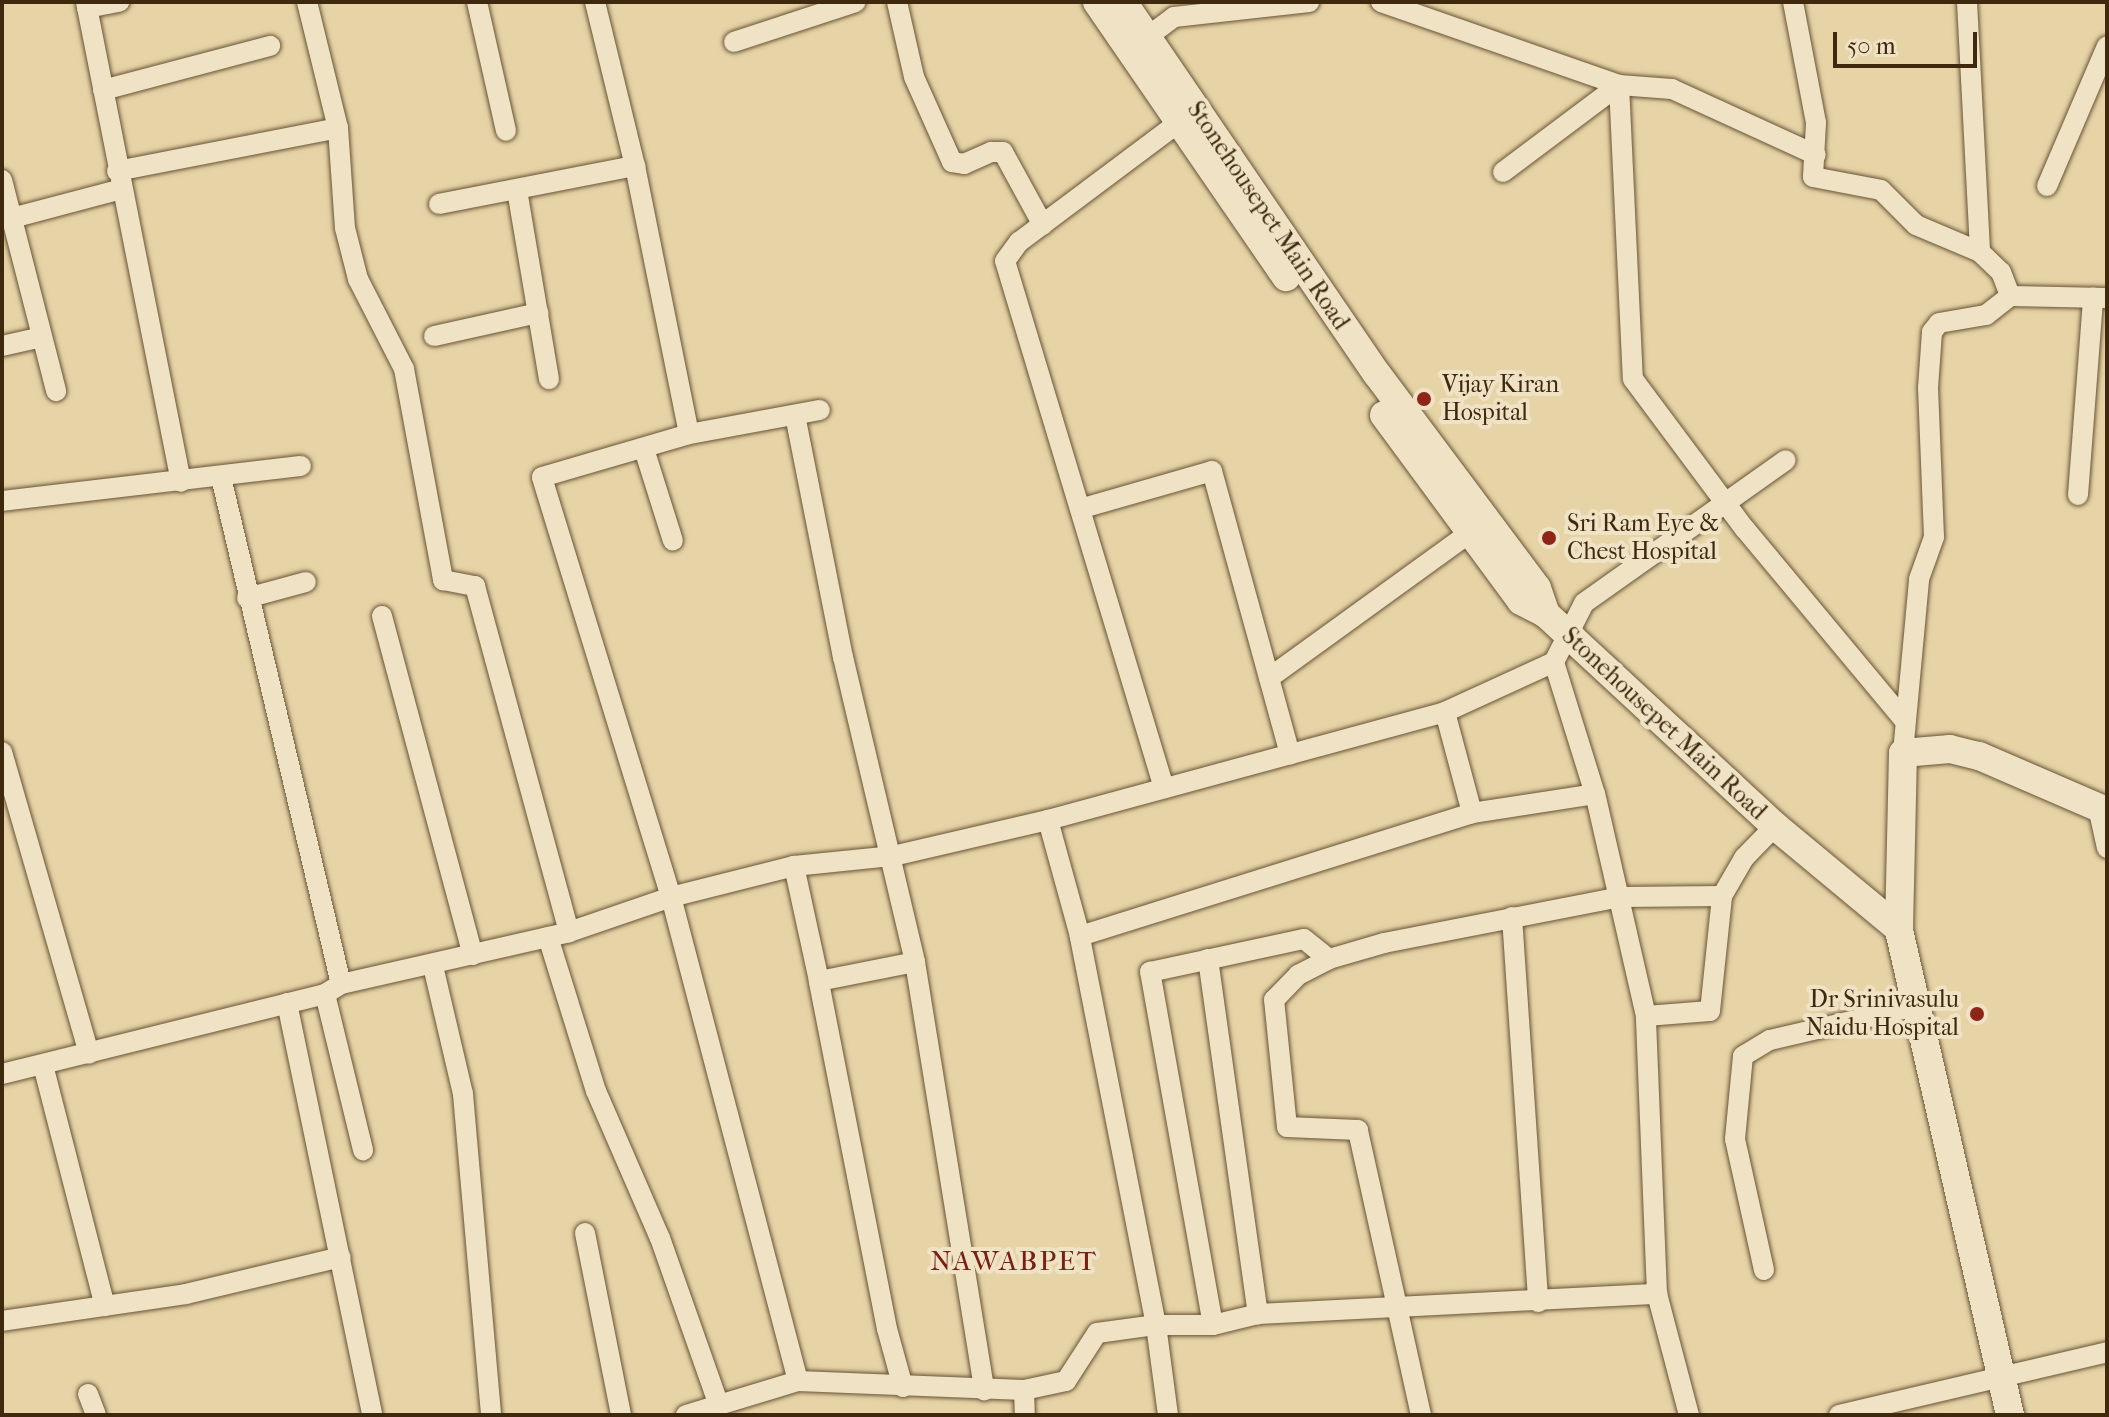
<!DOCTYPE html>
<html>
<head>
<meta charset="utf-8">
<style>
  body { margin:0 }
  #map { position:relative; width:2109px; height:1417px; overflow:hidden; background:#e6d3a6; font-family:"IM FELL French Canon",serif }
  div>[style] { position:absolute }
  .roads { filter:drop-shadow(0 0 2px #685435) drop-shadow(0 0 2px #685435) }
  .street>* { height:20px; margin:-10px; padding:0 10px; transform-origin:10px; border-radius:10px; background:#efe2c5 }
  .secondary>* { height:28px; margin:-14px; padding:0 14px; transform-origin:14px; border-radius:14px; background:#efe2c5 }
  .dots>* { width:22px; height:22px; translate:-50% -50%; box-sizing:border-box; border:4px solid #efe2c5; border-radius:50% }
  span { translate:-50% -50%; white-space:nowrap; text-align:center; line-height:1.15; -webkit-text-stroke:8px #efe2c5; paint-order:stroke }
  .street-label { font-size:24px; color:#3e290f }
  .poi-label { font-size:24px; color:#3e290f }
  .left { translate:0 -50%; text-align:left }
  .right { translate:-100% -50%; text-align:right }
  .quarter-label { font-size:28px; color:#7a1f14; letter-spacing:2px }
  .frame { position:absolute; inset:0; border:4px solid #3e290f; pointer-events:none }
  .scale { position:absolute; left:1833px; top:32px; width:144px; height:36px; box-sizing:border-box; border:4px solid #3e290f; border-top:0; padding-left:10px; font-size:24px; line-height:28px; white-space:nowrap; color:#3e290f; -webkit-text-stroke:6px #efe2c5; paint-order:stroke }
</style>
</head>
<body>
<div id="map">
  <div class="roads">
    <div class="street">
      <div style="left:86px;top:2px;width:489px;rotate:78.8deg"></div>
      <div style="left:307px;top:2px;width:130px;rotate:76.2deg"></div>
      <div style="left:338px;top:128px;width:100px;rotate:86deg"></div>
      <div style="left:345px;top:228px;width:53px;rotate:75.7deg"></div>
      <div style="left:358px;top:279px;width:101px;rotate:62.9deg"></div>
      <div style="left:404px;top:369px;width:215px;rotate:79.5deg"></div>
      <div style="left:443px;top:580px;width:33px;rotate:11deg"></div>
      <div style="left:475px;top:586px;width:359px;rotate:74.8deg"></div>
      <div style="left:477px;top:2px;width:132px;rotate:77.3deg"></div>
      <div style="left:595px;top:2px;width:169px;rotate:76.3deg"></div>
      <div style="left:635px;top:166px;width:273px;rotate:78.6deg"></div>
      <div style="left:897px;top:2px;width:77px;rotate:77.2deg"></div>
      <div style="left:914px;top:77px;width:93px;rotate:65.9deg"></div>
      <div style="left:952px;top:162px;width:12px;rotate:9deg"></div>
      <div style="left:964px;top:164px;width:30px;rotate:-24deg"></div>
      <div style="left:991px;top:152px;width:12px"></div>
      <div style="left:1003px;top:152px;width:83px;rotate:61.3deg"></div>
      <div style="left:1381px;top:2px;width:252px;rotate:19.2deg"></div>
      <div style="left:1619px;top:85px;width:53px;rotate:4.3deg"></div>
      <div style="left:1672px;top:89px;width:158px;rotate:24.6deg"></div>
      <div style="left:1793px;top:2px;width:123px;rotate:79.2deg"></div>
      <div style="left:1816px;top:123px;width:54px;rotate:93.2deg"></div>
      <div style="left:1813px;top:177px;width:69px;rotate:10.8deg"></div>
      <div style="left:1881px;top:190px;width:49px;rotate:45deg"></div>
      <div style="left:1916px;top:225px;width:69px;rotate:22.9deg"></div>
      <div style="left:1980px;top:252px;width:29px;rotate:44deg"></div>
      <div style="left:2001px;top:272px;width:26px;rotate:69deg"></div>
      <div style="left:2010px;top:296px;width:97px;rotate:1.2deg"></div>
      <div style="left:1967px;top:2px;width:250px;rotate:87deg"></div>
      <div style="left:87px;top:8px;width:33px;rotate:-11deg"></div>
      <div style="left:734px;top:42px;width:128px;rotate:-18.2deg"></div>
      <div style="left:1138px;top:44px;width:45px;rotate:-36.9deg"></div>
      <div style="left:1174px;top:17px;width:136px;rotate:-6.3deg"></div>
      <div style="left:103px;top:90px;width:173px;rotate:-14.8deg"></div>
      <div style="left:117px;top:171px;width:225px;rotate:-11deg"></div>
      <div style="left:1503px;top:172px;width:145px;rotate:-36.9deg"></div>
      <div style="left:1619px;top:85px;width:294px;rotate:87.3deg"></div>
      <div style="left:1633px;top:379px;width:187px;rotate:53.3deg"></div>
      <div style="left:1745px;top:529px;width:250px;rotate:50.2deg"></div>
      <div style="left:2px;top:180px;width:218px;rotate:75.6deg"></div>
      <div style="left:2047px;top:186px;width:152px;rotate:-66.8deg"></div>
      <div style="left:517px;top:190px;width:192px;rotate:80.4deg"></div>
      <div style="left:439px;top:204px;width:200px;rotate:-11deg"></div>
      <div style="left:12px;top:218px;width:114px;rotate:-14.8deg"></div>
      <div style="left:434px;top:336px;width:107px;rotate:-12.5deg"></div>
      <div style="left:2px;top:346px;width:41px;rotate:-12.7deg"></div>
      <div style="left:795px;top:415px;width:247px;rotate:78.8deg"></div>
      <div style="left:843px;top:657px;width:313px;rotate:76.7deg"></div>
      <div style="left:915px;top:962px;width:434px;rotate:80.8deg"></div>
      <div style="left:644px;top:449px;width:96px;rotate:72.5deg"></div>
      <div style="left:2078px;top:495px;width:198px;rotate:-85.6deg"></div>
      <div style="left:2px;top:501px;width:301px;rotate:-6.7deg"></div>
      <div style="left:1083px;top:508px;width:134px;rotate:-16deg"></div>
      <div style="left:1212px;top:471px;width:294px;rotate:74.6deg"></div>
      <div style="left:247px;top:598px;width:61px;rotate:-15.2deg"></div>
      <div style="left:382px;top:616px;width:351px;rotate:75deg"></div>
      <div style="left:1269px;top:678px;width:247px;rotate:-35.9deg"></div>
      <div style="left:1445px;top:712px;width:105px;rotate:75deg"></div>
      <div style="left:1472px;top:813px;width:124px;rotate:-8.8deg"></div>
      <div style="left:2px;top:752px;width:314px;rotate:73.9deg"></div>
      <div style="left:1903px;top:753px;width:175px;rotate:-84.7deg"></div>
      <div style="left:1919px;top:579px;width:45px;rotate:-70.3deg"></div>
      <div style="left:1934px;top:537px;width:149px;rotate:-92.3deg"></div>
      <div style="left:1928px;top:388px;width:56px;rotate:-85.9deg"></div>
      <div style="left:1932px;top:332px;width:11px;rotate:-52deg"></div>
      <div style="left:1939px;top:323px;width:48px;rotate:-9.7deg"></div>
      <div style="left:1986px;top:315px;width:31px;rotate:-38deg"></div>
      <div style="left:1164px;top:788px;width:550px;rotate:-106.79deg"></div>
      <div style="left:1005px;top:261px;width:24px;rotate:-54deg"></div>
      <div style="left:1019px;top:242px;width:214px;rotate:-36.8deg"></div>
      <div style="left:2098px;top:807px;width:42px;rotate:77.6deg"></div>
      <div style="left:1048px;top:820px;width:120px;rotate:74.6deg"></div>
      <div style="left:794px;top:866px;width:118px;rotate:77.7deg"></div>
      <div style="left:1512px;top:917px;width:386px;rotate:86.1deg"></div>
      <div style="left:548px;top:937px;width:161px;rotate:72.7deg"></div>
      <div style="left:596px;top:1091px;width:160px;rotate:66.5deg"></div>
      <div style="left:660px;top:1238px;width:178px;rotate:70.6deg"></div>
      <div style="left:1208px;top:959px;width:359px;rotate:82deg"></div>
      <div style="left:433px;top:966px;width:131px;rotate:76.8deg"></div>
      <div style="left:463px;top:1094px;width:322px;rotate:85deg"></div>
      <div style="left:341px;top:984px;width:234px;rotate:-12.8deg"></div>
      <div style="left:569px;top:932px;width:108px;rotate:-18.9deg"></div>
      <div style="left:671px;top:897px;width:127px;rotate:-14.1deg"></div>
      <div style="left:794px;top:866px;width:100px;rotate:-5.8deg"></div>
      <div style="left:893px;top:856px;width:159px;rotate:-13.1deg"></div>
      <div style="left:1048px;top:820px;width:411px;rotate:-15.2deg"></div>
      <div style="left:1445px;top:712px;width:120px;rotate:-24.6deg"></div>
      <div style="left:325px;top:994px;width:161px;rotate:76.3deg"></div>
      <div style="left:287px;top:1003px;width:421px;rotate:78.3deg"></div>
      <div style="left:1646px;top:1016px;width:64px;rotate:-4.5deg"></div>
      <div style="left:1710px;top:1011px;width:116px;rotate:-84deg"></div>
      <div style="left:1722px;top:896px;width:44px;rotate:-59.9deg"></div>
      <div style="left:1744px;top:858px;width:45px;rotate:-45.9deg"></div>
      <div style="left:43px;top:1065px;width:249px;rotate:75.6deg"></div>
      <div style="left:2px;top:1074px;width:333px;rotate:-13.9deg"></div>
      <div style="left:325px;top:994px;width:19px;rotate:-32deg"></div>
      <div style="left:341px;top:984px;width:521px;rotate:-103.32deg"></div>
      <div style="left:585px;top:1233px;width:186px;rotate:78.8deg"></div>
      <div style="left:1764px;top:1270px;width:134px;rotate:-102.5deg"></div>
      <div style="left:1735px;top:1139px;width:83px;rotate:-84.5deg"></div>
      <div style="left:1743px;top:1056px;width:31px;rotate:-31deg"></div>
      <div style="left:1770px;top:1040px;width:150px;rotate:-13.1deg"></div>
      <div style="left:2px;top:1321px;width:186px;rotate:-8.3deg"></div>
      <div style="left:186px;top:1294px;width:159px;rotate:-13.4deg"></div>
      <div style="left:1213px;top:1325px;width:359px;rotate:-100.1deg"></div>
      <div style="left:1150px;top:972px;width:157px;rotate:-12.1deg"></div>
      <div style="left:1304px;top:939px;width:32px;rotate:39deg"></div>
      <div style="left:798px;top:1381px;width:500px;rotate:-104.7deg"></div>
      <div style="left:671px;top:897px;width:439px;rotate:-107.1deg"></div>
      <div style="left:542px;top:477px;width:153px;rotate:-16.3deg"></div>
      <div style="left:689px;top:434px;width:133px;rotate:-10.4deg"></div>
      <div style="left:903px;top:1387px;width:60px;rotate:-105.4deg"></div>
      <div style="left:887px;top:1329px;width:355px;rotate:-101.1deg"></div>
      <div style="left:819px;top:981px;width:98px;rotate:-11.2deg"></div>
      <div style="left:1024px;top:1390px;width:25px;rotate:88deg"></div>
      <div style="left:88px;top:1394px;width:22px;rotate:69deg"></div>
      <div style="left:686px;top:1415px;width:117px;rotate:-16.9deg"></div>
      <div style="left:798px;top:1381px;width:226px;rotate:2.3deg"></div>
      <div style="left:1024px;top:1390px;width:43px;rotate:-12.1deg"></div>
      <div style="left:1066px;top:1381px;width:57px;rotate:-57.1deg"></div>
      <div style="left:1097px;top:1333px;width:60px;rotate:-7.7deg"></div>
      <div style="left:1156px;top:1325px;width:57px"></div>
      <div style="left:1213px;top:1325px;width:46px;rotate:-13.7deg"></div>
      <div style="left:1258px;top:1314px;width:400px;rotate:-2.9deg"></div>
      <div style="left:1168px;top:1415px;width:91px;rotate:-97.6deg"></div>
      <div style="left:1156px;top:1325px;width:396px;rotate:-101.1deg"></div>
      <div style="left:1080px;top:936px;width:411px;rotate:-17.4deg"></div>
      <div style="left:1421px;top:1415px;width:292px;rotate:-102.5deg"></div>
      <div style="left:1358px;top:1130px;width:71px;rotate:-177.6deg"></div>
      <div style="left:1287px;top:1127px;width:128px;rotate:-95.8deg"></div>
      <div style="left:1274px;top:1000px;width:35px;rotate:-46deg"></div>
      <div style="left:1298px;top:975px;width:35px;rotate:-27deg"></div>
      <div style="left:1329px;top:959px;width:57px;rotate:-16.2deg"></div>
      <div style="left:1384px;top:943px;width:241px;rotate:-11deg"></div>
      <div style="left:1621px;top:897px;width:101px;rotate:-0.6deg"></div>
      <div style="left:1689px;top:1415px;width:125px;rotate:-104.8deg"></div>
      <div style="left:1657px;top:1294px;width:278px;rotate:-92.3deg"></div>
      <div style="left:1646px;top:1016px;width:228px;rotate:-102.9deg"></div>
      <div style="left:1595px;top:794px;width:138px;rotate:-107.3deg"></div>
      <div style="left:1554px;top:662px;width:66px;rotate:-63deg"></div>
      <div style="left:1584px;top:603px;width:247px;rotate:-35.3deg"></div>
      <div style="left:1839px;top:1415px;width:275px;rotate:-13.2deg"></div>
    </div>
    <div class="secondary">
      <div style="left:1097px;top:2px;width:334px;rotate:55.5deg"></div>
      <div style="left:1123px;top:2px;width:450px;rotate:55.7deg"></div>
      <div style="left:1377px;top:374px;width:267px;rotate:53.2deg"></div>
      <div style="left:1537px;top:588px;width:28px;rotate:71deg"></div>
      <div style="left:1546px;top:614px;width:312px;rotate:42.8deg"></div>
      <div style="left:1775px;top:826px;width:161px;rotate:39.7deg"></div>
      <div style="left:1384px;top:415px;width:231px;rotate:53.6deg"></div>
      <div style="left:1521px;top:601px;width:28px;rotate:27deg"></div>
      <div style="left:2010px;top:1415px;width:499px;rotate:-102.9deg"></div>
      <div style="left:1899px;top:929px;width:176px;rotate:-88.7deg"></div>
      <div style="left:1903px;top:753px;width:47px;rotate:-4.9deg"></div>
      <div style="left:1950px;top:749px;width:30px;rotate:14deg"></div>
      <div style="left:1979px;top:756px;width:139px;rotate:23.3deg"></div>
    </div>
  </div>
  <div class="dots">
    <div style="left:1424px;top:399px;background:#8f2418"></div>
    <div style="left:1549px;top:538px;background:#8f2418"></div>
    <div style="left:1977px;top:1014px;background:#8f2418"></div>
  </div>
  <div class="street-label">
    <span style="left:1268px;top:216px;rotate:56deg">Stonehousepet Main Road</span>
    <span style="left:1664px;top:724px;rotate:43deg">Stonehousepet Main Road</span>
  </div>
  <div class="poi-label">
    <span class="left" style="left:1442px;top:399px">Vijay Kiran<br>Hospital</span>
    <span class="left" style="left:1567px;top:538px">Sri Ram Eye &amp;<br>Chest Hospital</span>
    <span class="right" style="left:1959px;top:1014px">Dr Srinivasulu<br>Naidu Hospital</span>
  </div>
  <div class="quarter-label">
    <span style="left:1014px;top:1261px">NAWABPET</span>
  </div>
  <div class="frame"></div>
  <div class="scale">50 m</div>
</div>
</body>
</html>
